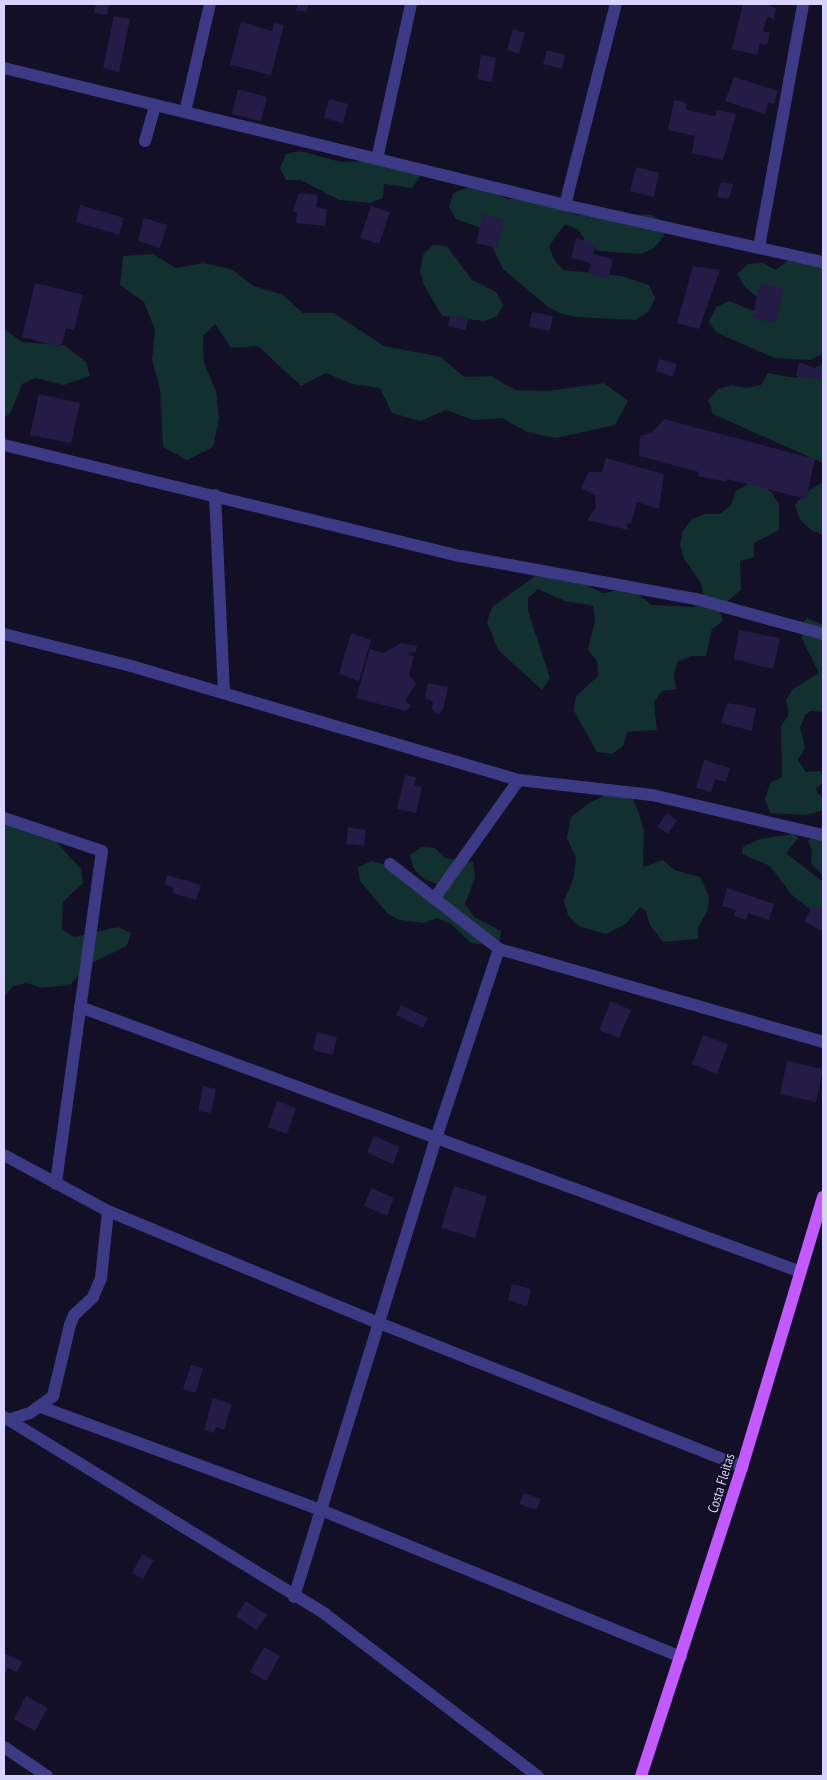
<!DOCTYPE html>
<html>
<head>
<meta charset="utf-8">
<style>
  body { margin:0 }
  #map { position:relative; width:827px; height:1780px; overflow:hidden; background:#130f26; font-family:"PT Sans Narrow",sans-serif }
  div>[style] { position:absolute }
  .green>* { inset:0; background:#12302f }
  .building>* { inset:0; background:#241b47 }
  .minor>* { height:12px; margin:-6px; padding:0 6px; transform-origin:6px; border-radius:6px; background:#3d3a85 }
  .major>* { height:12px; margin:-6px; padding:0 6px; transform-origin:6px; border-radius:6px; background:#c25bff }
  span { translate:-50% -50%; white-space:nowrap; text-align:center; line-height:1.15; -webkit-text-stroke:4px #130f26; paint-order:stroke }
  .street-label { font-size:14px; color:#d9d4ff }
  .frame { position:absolute; inset:0; border:5px solid #d9d4ff; pointer-events:none }
</style>
</head>
<body>
<div id="map">
  <div class="green">
    <div style="clip-path:polygon(300px 151px,341px 162px,382px 160px,410px 166px,420px 176px,412px 188px,384px 184px,383px 198px,370px 203px,339px 200px,301px 180px,286px 180px,280px 168px,286px 154px)"></div>
    <div style="clip-path:polygon(467px 188px,482px 189px,508px 199px,536px 198px,578px 215px,651px 215px,664px 222px,664px 236px,654px 248px,641px 254px,598px 251px,586px 243px,579px 230px,565px 224px,549px 246px,554px 259px,563px 270px,621px 276px,649px 285px,655px 298px,649px 311px,636px 320px,576px 317px,562px 314px,548px 307px,503px 269px,484px 229px,456px 219px,449px 207px,453px 193px)"></div>
    <div style="clip-path:polygon(433px 245px,447px 246px,471px 279px,496px 292px,503px 305px,497px 316px,484px 321px,442px 316px,424px 285px,420px 271px,423px 255px)"></div>
    <div style="clip-path:polygon(153px 254px,176px 268px,203px 263px,231px 269px,254px 286px,283px 295px,303px 313px,334px 313px,384px 346px,441px 357px,464px 377px,491px 376px,516px 390px,548px 391px,604px 383px,628px 401px,615px 425px,556px 438px,527px 432px,502px 418px,473px 420px,446px 410px,420px 421px,392px 413px,380px 388px,352px 384px,326px 373px,301px 386px,258px 346px,231px 348px,215px 324px,203px 336px,204px 363px,216px 391px,219px 419px,213px 447px,187px 460px,163px 447px,160px 389px,152px 359px,155px 330px,144px 302px,120px 285px,123px 256px)"></div>
    <div style="clip-path:polygon(823px 255px,823px 354px,810px 360px,775px 358px,717px 333px,709px 322px,716px 307px,729px 301px,754px 311px,768px 306px,745px 287px,737px 274px,748px 264px,763px 263px,776px 270px,787px 261px)"></div>
    <div style="clip-path:polygon(4px 329px,22px 342px,64px 345px,86px 362px,90px 376px,64px 385px,35px 378px,22px 384px,11px 412px,4px 418px)"></div>
    <div style="clip-path:polygon(823px 364px,823px 463px,713px 414px,708px 400px,718px 389px,732px 385px,746px 388px,761px 385px,768px 373px,796px 378px)"></div>
    <div style="clip-path:polygon(823px 482px,823px 535px,811px 530px,800px 520px,795px 505px,805px 493px)"></div>
    <div style="clip-path:polygon(748px 484px,762px 484px,772px 493px,779px 504px,779px 530px,754px 543px,754px 557px,740px 561px,741px 590px,719px 608px,723px 621px,712px 629px,706px 656px,692px 656px,678px 661px,674px 674px,676px 689px,662px 691px,654px 702px,657px 730px,627px 732px,623px 746px,612px 754px,597px 752px,574px 711px,576px 696px,598px 676px,597px 661px,588px 650px,595px 620px,593px 606px,565px 601px,538px 589px,528px 598px,528px 611px,550px 678px,542px 690px,498px 650px,487px 622px,492px 607px,537px 575px,565px 575px,603px 593px,630px 588px,652px 605px,694px 607px,704px 597px,701px 583px,684px 559px,680px 545px,683px 531px,692px 519px,705px 514px,720px 514px,731px 505px,736px 491px)"></div>
    <div style="clip-path:polygon(807px 618px,823px 625px,823px 712px,811px 711px,805px 715px,800px 728px,805px 748px,798px 760px,806px 772px,820px 771px,823px 777px,822px 784px,816px 788px,818px 794px,823px 797px,823px 810px,807px 815px,770px 813px,765px 799px,770px 783px,782px 777px,781px 726px,789px 714px,786px 700px,793px 689px,819px 673px,802px 639px,802px 624px)"></div>
    <div style="clip-path:polygon(610px 793px,632px 797px,638px 810px,644px 832px,643px 867px,663px 860px,674px 870px,700px 877px,709px 896px,708px 909px,698px 928px,698px 939px,663px 942px,650px 925px,646px 911px,640px 907px,626px 924px,606px 934px,578px 926px,568px 915px,564px 901px,573px 880px,576px 858px,567px 838px,571px 817px,589px 803px)"></div>
    <div style="clip-path:polygon(4px 815px,53px 838px,81px 869px,83px 883px,63px 902px,62px 929px,74px 937px,118px 927px,131px 933px,127px 946px,89px 964px,70px 985px,41px 988px,27px 983px,13px 986px,4px 997px)"></div>
    <div style="clip-path:polygon(823px 826px,823px 876px,811px 863px,812px 850px,808px 841px)"></div>
    <div style="clip-path:polygon(792px 834px,799px 837px,786px 853px,823px 882px,823px 916px,819px 917px,791px 894px,770px 866px,742px 854px,743px 847px,760px 839px)"></div>
    <div style="clip-path:polygon(421px 847px,435px 848px,445px 858px,473px 862px,475px 877px,465px 904px,474px 917px,501px 931px,499px 946px,471px 943px,451px 924px,437px 918px,423px 923px,400px 920px,388px 914px,360px 881px,358px 867px,372px 861px,399px 869px,432px 897px,446px 894px,437px 884px,424px 879px,414px 869px,410px 855px)"></div>
  </div>
  <div class="building">
    <div style="clip-path:polygon(96px 4px,109px 4px,107px 15px,94px 13px)"></div>
    <div style="clip-path:polygon(298px 4px,309px 4px,306px 12px,296px 10px)"></div>
    <div style="clip-path:polygon(743px 4px,770px 4px,769px 6px,776px 8px,774px 19px,767px 17px,763px 31px,770px 33px,767px 45px,760px 43px,757px 55px,732px 49px)"></div>
    <div style="clip-path:polygon(114px 16px,130px 19px,119px 72px,103px 68px)"></div>
    <div style="clip-path:polygon(241px 22px,272px 31px,274px 23px,284px 25px,271px 75px,230px 65px)"></div>
    <div style="clip-path:polygon(513px 29px,525px 33px,519px 54px,507px 50px)"></div>
    <div style="clip-path:polygon(547px 50px,565px 55px,562px 69px,543px 64px)"></div>
    <div style="clip-path:polygon(481px 55px,496px 58px,492px 82px,477px 79px)"></div>
    <div style="clip-path:polygon(734px 77px,778px 91px,774px 104px,768px 102px,765px 114px,725px 101px)"></div>
    <div style="clip-path:polygon(238px 89px,267px 97px,261px 121px,232px 114px)"></div>
    <div style="clip-path:polygon(329px 99px,348px 104px,343px 123px,324px 118px)"></div>
    <div style="clip-path:polygon(674px 100px,687px 103px,686px 110px,715px 116px,717px 110px,736px 114px,723px 160px,692px 153px,695px 136px,668px 130px)"></div>
    <div style="clip-path:polygon(636px 167px,659px 173px,654px 197px,630px 191px)"></div>
    <div style="clip-path:polygon(721px 182px,733px 184px,729px 199px,717px 197px)"></div>
    <div style="clip-path:polygon(299px 193px,318px 195px,316px 207px,327px 209px,325px 226px,296px 223px,297px 212px,293px 211px)"></div>
    <div style="clip-path:polygon(80px 205px,124px 218px,119px 235px,76px 222px)"></div>
    <div style="clip-path:polygon(371px 206px,390px 212px,379px 244px,360px 238px)"></div>
    <div style="clip-path:polygon(483px 214px,504px 220px,497px 248px,476px 243px)"></div>
    <div style="clip-path:polygon(144px 218px,167px 225px,160px 248px,138px 241px)"></div>
    <div style="clip-path:polygon(576px 238px,596px 243px,593px 254px,613px 259px,608px 279px,588px 273px,591px 263px,571px 258px)"></div>
    <div style="clip-path:polygon(693px 266px,720px 270px,699px 329px,677px 323px)"></div>
    <div style="clip-path:polygon(35px 283px,83px 295px,74px 330px,66px 328px,61px 347px,22px 337px)"></div>
    <div style="clip-path:polygon(760px 283px,784px 289px,775px 323px,752px 318px)"></div>
    <div style="clip-path:polygon(532px 312px,553px 316px,550px 331px,529px 327px)"></div>
    <div style="clip-path:polygon(450px 315px,468px 318px,466px 330px,448px 326px)"></div>
    <div style="clip-path:polygon(659px 359px,677px 364px,673px 377px,656px 371px)"></div>
    <div style="clip-path:polygon(799px 362px,821px 371px,819px 379px,796px 376px)"></div>
    <div style="clip-path:polygon(39px 394px,80px 403px,71px 443px,30px 435px)"></div>
    <div style="clip-path:polygon(664px 419px,815px 459px,806px 499px,727px 479px,726px 482px,698px 476px,699px 472px,639px 456px,640px 436px,653px 432px)"></div>
    <div style="clip-path:polygon(606px 458px,664px 474px,659px 509px,637px 502px,631px 524px,627px 523px,628px 530px,587px 520px,596px 508px,595px 495px,581px 488px,589px 472px,602px 472px)"></div>
    <div style="clip-path:polygon(739px 630px,780px 638px,773px 669px,734px 659px)"></div>
    <div style="clip-path:polygon(351px 633px,371px 640px,359px 681px,339px 674px)"></div>
    <div style="clip-path:polygon(402px 643px,417px 646px,416px 652px,406px 654px,414px 656px,409px 675px,416px 684px,405px 701px,411px 706px,406px 711px,356px 698px,370px 649px,383px 653px)"></div>
    <div style="clip-path:polygon(428px 683px,448px 687px,443px 710px,438px 714px,432px 710px,433px 702px,425px 698px)"></div>
    <div style="clip-path:polygon(727px 703px,756px 708px,752px 731px,721px 723px)"></div>
    <div style="clip-path:polygon(704px 760px,730px 768px,726px 782px,715px 779px,711px 792px,696px 788px)"></div>
    <div style="clip-path:polygon(405px 775px,416px 777px,414px 785px,422px 787px,416px 813px,397px 809px)"></div>
    <div style="clip-path:polygon(667px 813px,677px 820px,668px 834px,657px 827px)"></div>
    <div style="clip-path:polygon(348px 827px,366px 830px,364px 846px,346px 844px)"></div>
    <div style="clip-path:polygon(167px 875px,201px 885px,196px 900px,172px 893px,174px 887px,165px 885px)"></div>
    <div style="clip-path:polygon(727px 888px,774px 904px,769px 920px,748px 913px,746px 920px,734px 916px,736px 910px,722px 906px)"></div>
    <div style="clip-path:polygon(813px 906px,823px 911px,823px 932px,804px 921px)"></div>
    <div style="clip-path:polygon(611px 1001px,631px 1010px,619px 1038px,599px 1030px)"></div>
    <div style="clip-path:polygon(401px 1005px,428px 1018px,423px 1028px,396px 1015px)"></div>
    <div style="clip-path:polygon(317px 1032px,337px 1037px,333px 1055px,313px 1050px)"></div>
    <div style="clip-path:polygon(703px 1035px,728px 1044px,717px 1074px,692px 1064px)"></div>
    <div style="clip-path:polygon(787px 1061px,823px 1069px,816px 1102px,780px 1094px)"></div>
    <div style="clip-path:polygon(203px 1086px,216px 1089px,211px 1113px,198px 1111px)"></div>
    <div style="clip-path:polygon(277px 1101px,296px 1108px,287px 1134px,268px 1127px)"></div>
    <div style="clip-path:polygon(374px 1136px,400px 1147px,393px 1164px,367px 1153px)"></div>
    <div style="clip-path:polygon(454px 1186px,487px 1196px,475px 1238px,441px 1228px)"></div>
    <div style="clip-path:polygon(371px 1188px,394px 1198px,387px 1216px,364px 1206px)"></div>
    <div style="clip-path:polygon(512px 1284px,531px 1289px,527px 1306px,508px 1300px)"></div>
    <div style="clip-path:polygon(191px 1365px,203px 1368px,196px 1393px,183px 1389px)"></div>
    <div style="clip-path:polygon(213px 1398px,232px 1404px,224px 1430px,216px 1427px,214px 1433px,204px 1430px)"></div>
    <div style="clip-path:polygon(524px 1493px,541px 1499px,536px 1510px,519px 1504px)"></div>
    <div style="clip-path:polygon(142px 1554px,154px 1560px,143px 1579px,132px 1573px)"></div>
    <div style="clip-path:polygon(246px 1601px,267px 1615px,256px 1630px,236px 1616px)"></div>
    <div style="clip-path:polygon(264px 1647px,280px 1656px,266px 1681px,250px 1672px)"></div>
    <div style="clip-path:polygon(4px 1653px,23px 1662px,17px 1672px,8px 1668px,4px 1676px)"></div>
    <div style="clip-path:polygon(26px 1696px,48px 1708px,35px 1731px,14px 1719px)"></div>
  </div>
  <div class="minor">
    <div style="left:4px;top:68px;width:577px;rotate:13.72deg"></div>
    <div style="left:565px;top:205px;width:264px;rotate:12.5deg"></div>
    <div style="left:185px;top:112px;width:111px;rotate:-77deg"></div>
    <div style="left:145px;top:141px;width:37px;rotate:-74deg"></div>
    <div style="left:377px;top:159px;width:159px;rotate:-77.6deg"></div>
    <div style="left:565px;top:205px;width:207px;rotate:-75.8deg"></div>
    <div style="left:759px;top:247px;width:247px;rotate:-79.7deg"></div>
    <div style="left:4px;top:445px;width:470px;rotate:13.7deg"></div>
    <div style="left:461px;top:556px;width:239px;rotate:10.4deg"></div>
    <div style="left:696px;top:599px;width:132px;rotate:15.4deg"></div>
    <div style="left:215px;top:495px;width:198px;rotate:87.4deg"></div>
    <div style="left:4px;top:634px;width:131px;rotate:14.1deg"></div>
    <div style="left:131px;top:666px;width:404px;rotate:16.4deg"></div>
    <div style="left:519px;top:780px;width:134px;rotate:6.4deg"></div>
    <div style="left:652px;top:795px;width:176px;rotate:13.2deg"></div>
    <div style="left:4px;top:818px;width:103px;rotate:18.6deg"></div>
    <div style="left:102px;top:851px;width:336px;rotate:97.9deg"></div>
    <div style="left:390px;top:864px;width:138px;rotate:37.9deg"></div>
    <div style="left:499px;top:949px;width:337px;rotate:16deg"></div>
    <div style="left:434px;top:899px;width:146px;rotate:-54.5deg"></div>
    <div style="left:80px;top:1007px;width:768px;rotate:20.18deg"></div>
    <div style="left:4px;top:1155px;width:118px;rotate:28.3deg"></div>
    <div style="left:108px;top:1211px;width:293px;rotate:22.5deg"></div>
    <div style="left:379px;top:1323px;width:391px;rotate:21.6deg"></div>
    <div style="left:41px;top:1407px;width:298px;rotate:20.2deg"></div>
    <div style="left:321px;top:1510px;width:389px;rotate:22.2deg"></div>
    <div style="left:4px;top:1417px;width:377px;rotate:31.5deg"></div>
    <div style="left:325px;top:1614px;width:268px;rotate:37.3deg"></div>
    <div style="left:8px;top:1420px;width:23px;rotate:-18deg"></div>
    <div style="left:30px;top:1413px;width:29px;rotate:-36deg"></div>
    <div style="left:53px;top:1396px;width:73px;rotate:-76.5deg"></div>
    <div style="left:70px;top:1325px;width:11px;rotate:-68deg"></div>
    <div style="left:74px;top:1315px;width:26px;rotate:-43deg"></div>
    <div style="left:93px;top:1297px;width:21px;rotate:-67deg"></div>
    <div style="left:101px;top:1278px;width:67px;rotate:-84deg"></div>
    <div style="left:294px;top:1597px;width:480px;rotate:-72.8deg"></div>
    <div style="left:436px;top:1138px;width:199px;rotate:-71.6deg"></div>
    <div style="left:4px;top:1747px;width:52px;rotate:34deg"></div>
  </div>
  <div class="major">
    <div style="left:641px;top:1776px;width:325px;rotate:-71.9deg"></div>
    <div style="left:742px;top:1467px;width:282px;rotate:-73.3deg"></div>
  </div>
  <div class="street-label">
    <span style="left:721px;top:1483px;rotate:-73deg">Costa Fleitas</span>
  </div>
  <div class="frame"></div>
</div>
</body>
</html>
